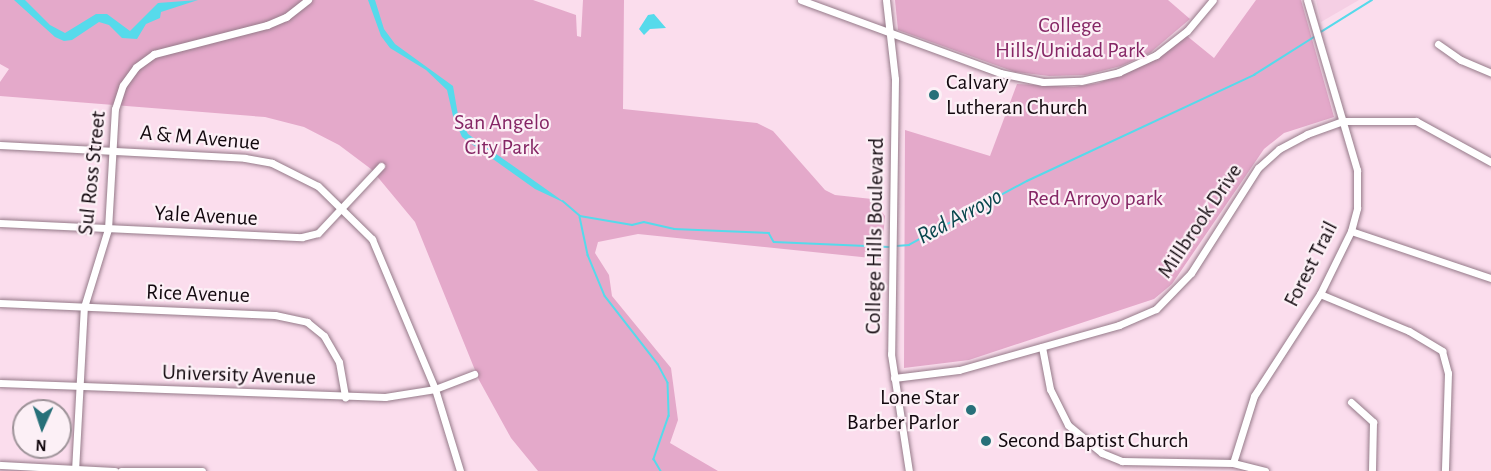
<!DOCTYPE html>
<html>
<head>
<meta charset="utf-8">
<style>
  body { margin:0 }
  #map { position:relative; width:1491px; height:471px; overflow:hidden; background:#fbdded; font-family:"Alegreya Sans",sans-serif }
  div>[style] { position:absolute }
  .built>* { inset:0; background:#f5cfe4 }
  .green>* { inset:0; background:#e4a9ca }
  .water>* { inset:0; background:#56daeb }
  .stream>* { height:1.5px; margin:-0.75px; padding:0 0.75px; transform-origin:0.75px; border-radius:0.75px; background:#56daeb }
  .roads { filter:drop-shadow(0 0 2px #957a89) drop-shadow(0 0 2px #957a89) }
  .minor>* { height:7px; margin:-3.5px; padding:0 3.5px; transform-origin:3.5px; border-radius:3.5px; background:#fff }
  .dots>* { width:16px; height:16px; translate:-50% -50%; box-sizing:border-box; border:3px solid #fcf0f6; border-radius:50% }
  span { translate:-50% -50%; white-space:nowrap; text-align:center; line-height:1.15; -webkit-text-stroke:4.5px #fcf0f6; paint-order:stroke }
  .park-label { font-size:22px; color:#852665 }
  .poi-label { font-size:22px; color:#12080e }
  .left { translate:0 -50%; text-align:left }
  .right { translate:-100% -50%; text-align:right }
  .street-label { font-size:22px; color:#12080e }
  .water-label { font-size:24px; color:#09464d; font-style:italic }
  .north { position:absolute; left:12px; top:399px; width:60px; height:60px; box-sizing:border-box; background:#fcf0f6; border:2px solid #9e9399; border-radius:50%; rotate:183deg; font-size:16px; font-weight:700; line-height:24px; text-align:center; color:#12080e }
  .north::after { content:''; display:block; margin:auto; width:21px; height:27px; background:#277079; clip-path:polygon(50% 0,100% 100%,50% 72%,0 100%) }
</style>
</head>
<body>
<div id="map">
  <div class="built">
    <div style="clip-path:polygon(1316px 0,1359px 0,1321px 22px)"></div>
  </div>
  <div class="green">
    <div style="clip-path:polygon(0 0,533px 0,576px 15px,577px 36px,581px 37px,583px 0,624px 0,623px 109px,757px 123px,773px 131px,825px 190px,835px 195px,872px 199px,885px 216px,881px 259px,638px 234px,598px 242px,595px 253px,609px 275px,612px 296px,671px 368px,678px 420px,670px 443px,718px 471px,538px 471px,511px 438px,479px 380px,415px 222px,371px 169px,339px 145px,304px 127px,265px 117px,0 96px,0 82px,9px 69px,0 64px)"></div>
    <div style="clip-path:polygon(895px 0,1168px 0,1190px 19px,1150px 53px,1121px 66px,1086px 75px,1049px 76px,1015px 72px,898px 30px)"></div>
    <div style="clip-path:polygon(1256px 0,1301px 0,1334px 117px,1284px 133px,1264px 149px,1172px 284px,1154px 299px,969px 360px,904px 368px,905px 130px,990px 156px,1017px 84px,1074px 87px,1099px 83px,1151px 61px,1187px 36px,1214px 58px)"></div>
  </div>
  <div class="water">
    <div style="clip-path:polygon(14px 0,25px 0,50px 25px,65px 33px,96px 14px,107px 14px,130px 31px,158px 3px,198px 0,161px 12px,160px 18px,146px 24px,137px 39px,122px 38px,109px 25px,99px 22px,72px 40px,64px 41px,55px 37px)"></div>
    <div style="clip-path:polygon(368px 0,375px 0,384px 29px,395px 44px,453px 86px,458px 115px,468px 134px,567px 204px,535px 189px,462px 137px,453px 116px,447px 90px,426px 70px,390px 48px,381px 36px)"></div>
    <div style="clip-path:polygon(654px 14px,666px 28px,650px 29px,644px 35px,639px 29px,648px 15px)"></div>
  </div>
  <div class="stream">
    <div style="left:1321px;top:32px;width:60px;rotate:-32.1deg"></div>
    <div style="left:563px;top:201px;width:23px;rotate:41deg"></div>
    <div style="left:580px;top:216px;width:53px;rotate:9.8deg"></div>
    <div style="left:632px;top:225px;width:12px;rotate:-14deg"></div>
    <div style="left:644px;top:222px;width:31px;rotate:13deg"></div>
    <div style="left:674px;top:229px;width:95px;rotate:2.4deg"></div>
    <div style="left:769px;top:233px;width:10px;rotate:61deg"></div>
    <div style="left:774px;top:242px;width:115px;rotate:2.5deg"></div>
    <div style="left:580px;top:217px;width:39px;rotate:78deg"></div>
    <div style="left:588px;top:255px;width:44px;rotate:67.5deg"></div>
    <div style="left:605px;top:296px;width:86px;rotate:52.1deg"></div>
    <div style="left:658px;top:364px;width:21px;rotate:62deg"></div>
    <div style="left:668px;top:383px;width:33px;rotate:88deg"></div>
    <div style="left:669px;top:416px;width:46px;rotate:109.2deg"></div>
    <div style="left:654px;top:459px;width:14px;rotate:60deg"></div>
    <div style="left:896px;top:246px;width:13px;rotate:-4deg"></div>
    <div style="left:909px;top:245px;width:134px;rotate:-28.5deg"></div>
    <div style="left:1027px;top:181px;width:251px;rotate:-25deg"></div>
    <div style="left:1254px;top:75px;width:71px;rotate:-32.3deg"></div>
  </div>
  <div class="roads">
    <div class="minor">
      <div style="left:801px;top:0;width:212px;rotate:20.1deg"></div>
      <div style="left:1000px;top:73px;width:44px;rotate:11.8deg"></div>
      <div style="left:1043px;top:82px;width:38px;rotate:-2deg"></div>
      <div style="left:1081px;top:81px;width:39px;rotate:-13deg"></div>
      <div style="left:1119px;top:72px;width:41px;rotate:-24.7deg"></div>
      <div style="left:1156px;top:55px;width:39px;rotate:-38deg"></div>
      <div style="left:1187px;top:31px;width:40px;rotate:-50deg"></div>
      <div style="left:886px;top:0;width:80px;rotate:83.5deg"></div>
      <div style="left:895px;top:79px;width:275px;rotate:90.8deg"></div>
      <div style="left:891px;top:354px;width:118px;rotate:81.3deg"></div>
      <div style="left:1438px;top:44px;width:28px;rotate:35deg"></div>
      <div style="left:1461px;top:60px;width:33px;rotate:23deg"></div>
      <div style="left:0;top:145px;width:245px;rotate:3deg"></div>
      <div style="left:245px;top:158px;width:27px;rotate:10deg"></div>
      <div style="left:272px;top:163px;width:51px;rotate:26.6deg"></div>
      <div style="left:318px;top:186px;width:76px;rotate:44.5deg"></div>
      <div style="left:372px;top:239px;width:163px;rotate:67.2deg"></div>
      <div style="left:435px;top:389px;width:86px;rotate:73deg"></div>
      <div style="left:0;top:223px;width:302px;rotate:2.7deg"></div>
      <div style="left:302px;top:237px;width:16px;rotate:-14deg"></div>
      <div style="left:318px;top:233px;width:92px;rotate:-46.8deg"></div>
      <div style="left:1351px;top:231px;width:148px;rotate:18.6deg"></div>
      <div style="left:1320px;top:294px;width:96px;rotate:22.6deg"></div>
      <div style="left:1409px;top:331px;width:39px;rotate:31deg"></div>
      <div style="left:1442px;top:351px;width:23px;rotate:75deg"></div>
      <div style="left:1448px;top:373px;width:98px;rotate:91.8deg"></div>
      <div style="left:0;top:303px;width:275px;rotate:2.5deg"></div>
      <div style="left:275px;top:315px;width:33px;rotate:12deg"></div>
      <div style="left:307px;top:322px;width:22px;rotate:39deg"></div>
      <div style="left:324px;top:336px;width:30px;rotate:60deg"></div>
      <div style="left:339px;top:362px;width:36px;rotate:80deg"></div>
      <div style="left:1042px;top:347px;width:43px;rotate:79.2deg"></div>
      <div style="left:1050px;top:389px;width:40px;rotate:63.4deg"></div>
      <div style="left:1068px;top:425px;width:44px;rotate:39.5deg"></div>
      <div style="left:1102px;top:453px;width:22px;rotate:22deg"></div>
      <div style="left:1122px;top:461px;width:111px;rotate:1deg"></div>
      <div style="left:1233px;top:463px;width:33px;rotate:14deg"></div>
      <div style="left:894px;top:378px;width:65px;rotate:-7deg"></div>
      <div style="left:959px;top:370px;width:166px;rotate:-15.7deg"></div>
      <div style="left:1119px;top:325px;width:40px;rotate:-23.4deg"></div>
      <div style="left:1156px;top:309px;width:50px;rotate:-45.8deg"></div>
      <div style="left:1191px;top:273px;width:125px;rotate:-57.5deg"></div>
      <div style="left:1258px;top:168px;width:28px;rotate:-42deg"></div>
      <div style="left:1279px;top:149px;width:32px;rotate:-28deg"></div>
      <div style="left:1307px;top:134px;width:37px;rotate:-20deg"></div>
      <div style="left:1342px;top:121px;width:74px"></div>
      <div style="left:1416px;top:121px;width:85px;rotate:28.7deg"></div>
      <div style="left:0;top:383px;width:385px;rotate:2.1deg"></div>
      <div style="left:385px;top:397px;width:51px;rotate:-9.1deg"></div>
      <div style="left:435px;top:389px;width:42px;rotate:-21deg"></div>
      <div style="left:1351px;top:402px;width:30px;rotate:42deg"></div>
      <div style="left:1373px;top:422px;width:49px;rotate:91.2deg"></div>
      <div style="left:1233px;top:463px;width:70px;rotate:-72.6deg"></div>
      <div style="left:1254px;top:396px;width:121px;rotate:-57.1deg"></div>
      <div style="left:1320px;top:294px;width:70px;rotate:-63.8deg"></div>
      <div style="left:1351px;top:231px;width:24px;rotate:-75deg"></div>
      <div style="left:1357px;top:208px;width:38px;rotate:-90deg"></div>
      <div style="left:1357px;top:170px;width:177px;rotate:-106.4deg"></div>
      <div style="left:0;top:465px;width:115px;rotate:3deg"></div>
      <div style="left:75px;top:471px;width:164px;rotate:-86.9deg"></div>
      <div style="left:84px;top:307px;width:82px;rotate:-72.9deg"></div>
      <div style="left:108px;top:229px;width:120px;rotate:-86.7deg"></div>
      <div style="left:115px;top:109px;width:25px;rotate:-72deg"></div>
      <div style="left:123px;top:85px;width:22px;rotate:-54deg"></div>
      <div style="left:136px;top:67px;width:22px;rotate:-36deg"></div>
      <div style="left:154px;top:54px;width:117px;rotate:-14.4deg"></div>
      <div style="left:267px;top:25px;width:21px;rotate:-23deg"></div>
      <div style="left:286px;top:17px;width:28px;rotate:-38deg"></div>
      <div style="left:121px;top:471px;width:81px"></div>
    </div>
  </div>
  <div class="dots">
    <div style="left:934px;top:95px;background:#277079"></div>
    <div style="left:971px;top:410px;background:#277079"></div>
    <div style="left:986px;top:441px;background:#277079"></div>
  </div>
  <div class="park-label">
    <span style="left:1070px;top:38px">College<br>Hills/Unidad Park</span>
    <span style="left:502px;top:135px">San Angelo<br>City Park</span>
    <span style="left:1095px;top:199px">Red Arroyo park</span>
  </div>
  <div class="poi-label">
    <span class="left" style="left:946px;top:95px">Calvary<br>Lutheran Church</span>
    <span class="right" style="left:959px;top:410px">Lone Star<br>Barber Parlor</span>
    <span class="left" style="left:998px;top:441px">Second Baptist Church</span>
  </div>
  <div class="street-label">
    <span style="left:200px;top:138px;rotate:5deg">A &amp; M Avenue</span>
    <span style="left:92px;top:173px;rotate:-84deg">Sul Ross Street</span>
    <span style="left:206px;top:216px;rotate:3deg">Yale Avenue</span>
    <span style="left:1200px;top:221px;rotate:-56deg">Millbrook Drive</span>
    <span style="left:875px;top:236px;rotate:-89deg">College Hills Boulevard</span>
    <span style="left:1311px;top:264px;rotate:-63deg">Forest Trail</span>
    <span style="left:198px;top:294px;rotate:2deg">Rice Avenue</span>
    <span style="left:239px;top:375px;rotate:2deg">University Avenue</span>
  </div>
  <div class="water-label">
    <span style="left:960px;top:217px;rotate:-28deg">Red Arroyo</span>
  </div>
  <div class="north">N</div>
</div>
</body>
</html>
